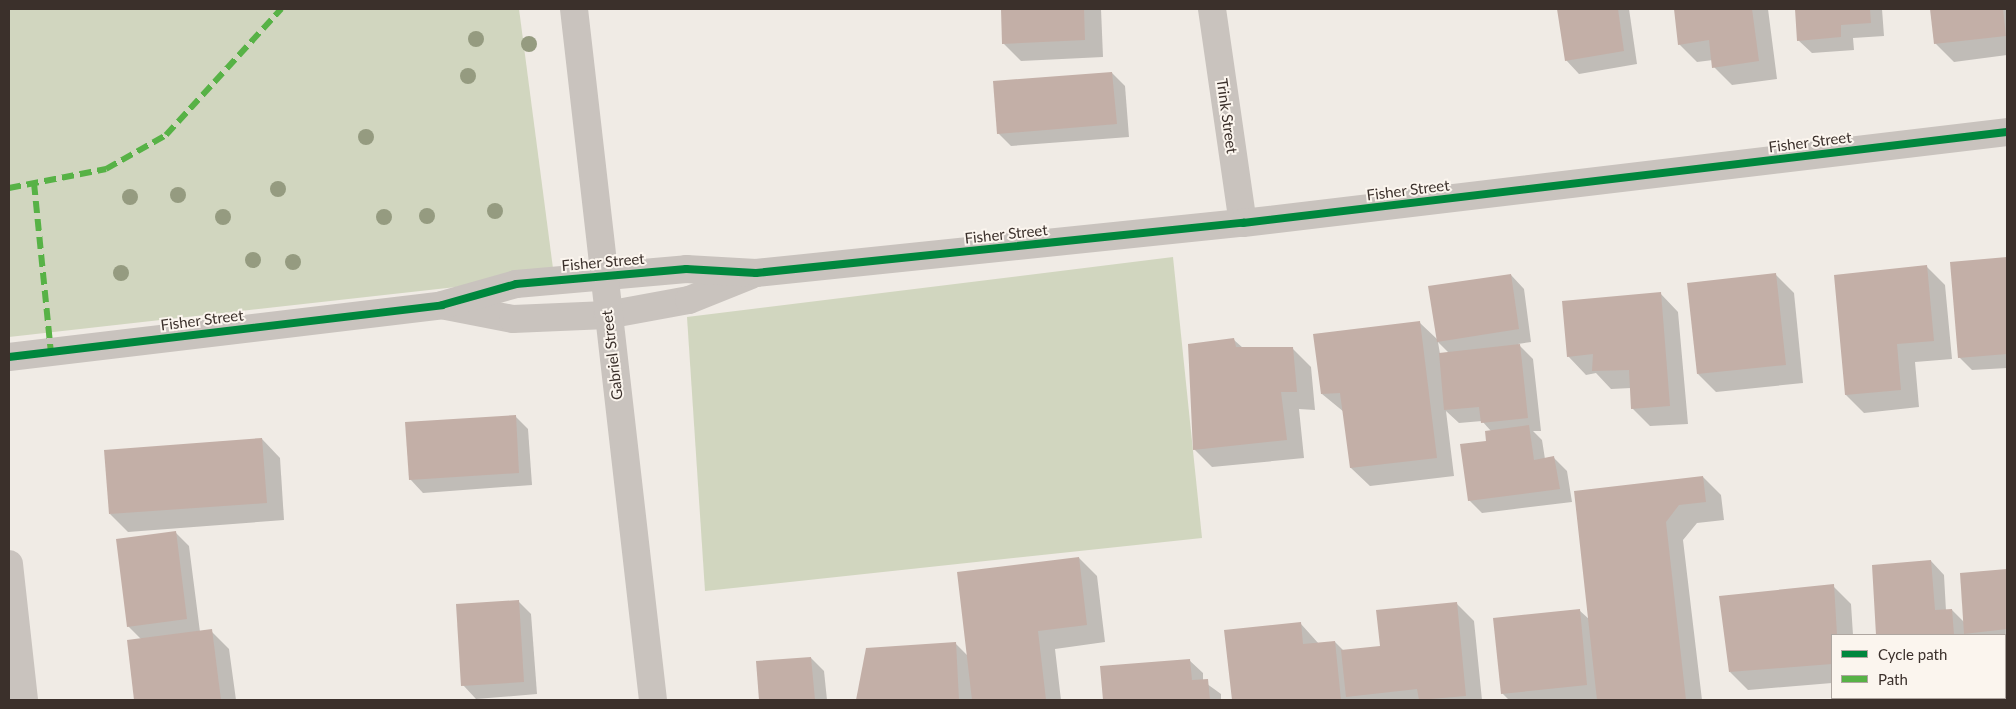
<!DOCTYPE html>
<html>
<head>
<meta charset="utf-8">
<style>
  body { margin:0 }
  #map { position:relative; width:2016px; height:709px; overflow:hidden; background:#f0ebe5; font-family:Lato,sans-serif }
  div>[style] { position:absolute }
  .green>* { inset:0; background:#d1d6bf }
  .shadow>* { inset:0; background:#0003 }
  .building>* { inset:0; background:#c3afa7 }
  .minor>* { height:28px; margin:-14px; padding:0 14px; transform-origin:14px; border-radius:14px; background:#c9c3be }
  .tertiary>* { height:28px; margin:-14px; padding:0 14px; transform-origin:14px; border-radius:14px; background:#c9c3be }
  .quiet>* { height:6px; margin-top:-3px; transform-origin:0; background:repeating-linear-gradient(90deg,#57b246 0 12px,transparent 0 18px) }
  .cycleway>* { height:8px; margin:-4px; padding:0 4px; transform-origin:4px; border-radius:4px; background:#00873e }
  .trees>* { width:16px; height:16px; margin:-8px; border-radius:50%; background:#959b80 }
  span { translate:-50% -50%; white-space:nowrap; text-align:center; line-height:1.15; -webkit-text-stroke:4px #fbf5ee; paint-order:stroke }
  .street-label { font-size:15px; color:#3b302b }
  .frame { position:absolute; inset:0; border:10px solid #3b302b; pointer-events:none }
  .legend { position:absolute; left:1831px; top:634px; width:175px; height:65px; box-sizing:border-box; background:#fbf5ee; border:1px solid #aea6a0; margin:0; padding:6px 9px; list-style:none; font-size:15px; color:#3b302b }
  .legend li { display:flex; align-items:center; gap:10px; height:25px }
  .legend b { width:25px; border:1px solid #aea6a0 }
</style>
</head>
<body>
<div id="map">
  <div class="green">
    <div style="clip-path:polygon(9px 9px,519px 9px,554px 276px,9px 337px)"></div>
    <div style="clip-path:polygon(1173px 257px,1202px 538px,705px 591px,687px 317px)"></div>
  </div>
  <div class="shadow">
    <div style="clip-path:polygon(1002px 9px,1101px 9px,1103px 57px,1021px 61px,1003px 43px)"></div>
    <div style="clip-path:polygon(1558px 9px,1629px 9px,1637px 64px,1579px 74px,1566px 60px)"></div>
    <div style="clip-path:polygon(1675px 9px,1768px 9px,1777px 79px,1732px 85px,1714px 67px,1713px 60px,1697px 62px,1679px 44px)"></div>
    <div style="clip-path:polygon(1796px 9px,1882px 9px,1884px 36px,1853px 38px,1854px 50px,1812px 53px,1798px 40px)"></div>
    <div style="clip-path:polygon(1931px 9px,2007px 9px,2007px 55px,1954px 62px,1935px 43px)"></div>
    <div style="clip-path:polygon(1112px 73px,1125px 86px,1129px 137px,1011px 146px,998px 133px)"></div>
    <div style="clip-path:polygon(2007px 259px,2007px 368px,1972px 370px,1959px 357px,1952px 263px)"></div>
    <div style="clip-path:polygon(1927px 267px,1945px 285px,1952px 359px,1915px 362px,1919px 407px,1864px 413px,1846px 395px,1835px 276px)"></div>
    <div style="clip-path:polygon(evenodd,1511px 275px,1524px 289px,1531px 342px,1518px 344px,1533px 359px,1541px 431px,1533px 431px,1542px 440px,1545px 459px,1554px 458px,1567px 471px,1572px 502px,1482px 513px,1469px 500px,1491px 431px,1482px 421px,1459px 423px,1446px 411px,1454px 476px,1370px 486px,1351px 468px,1344px 412px,1322px 394px,1420px 323px,1438px 340px,1511px 275px,1438px 342px,1449px 353px,1440px 354px,1438px 342px)"></div>
    <div style="clip-path:polygon(1776px 275px,1794px 293px,1803px 383px,1716px 392px,1698px 374px)"></div>
    <div style="clip-path:polygon(1660px 293px,1678px 312px,1688px 424px,1650px 426px,1632px 408px,1631px 388px,1611px 389px,1596px 373px,1586px 375px,1568px 356px)"></div>
    <div style="clip-path:polygon(1234px 340px,1243px 348px,1293px 349px,1311px 367px,1315px 410px,1299px 409px,1304px 458px,1212px 467px,1194px 449px)"></div>
    <div style="clip-path:polygon(515px 416px,528px 429px,532px 485px,423px 493px,410px 479px)"></div>
    <div style="clip-path:polygon(262px 439px,280px 458px,284px 520px,128px 532px,110px 514px)"></div>
    <div style="clip-path:polygon(1703px 477px,1721px 495px,1724px 520px,1697px 523px,1683px 540px,1702px 700px,1509px 700px,1502px 693px,1579px 610px,1590px 620px,1575px 492px)"></div>
    <div style="clip-path:polygon(176px 533px,189px 546px,200px 632px,211px 631px,229px 649px,236px 700px,136px 700px,128px 642px,142px 640px,128px 626px)"></div>
    <div style="clip-path:polygon(1079px 558px,1097px 576px,1105px 642px,1055px 649px,1061px 700px,857px 700px,867px 649px,955px 643px,968px 656px)"></div>
    <div style="clip-path:polygon(1931px 561px,1944px 575px,1946px 611px,1952px 610px,1965px 623px,1962px 574px,2007px 570px,2007px 643px,2005px 635px,1878px 635px,1873px 566px)"></div>
    <div style="clip-path:polygon(1833px 586px,1851px 604px,1853px 635px,1832px 635px,1832px 683px,1748px 690px,1730px 672px)"></div>
    <div style="clip-path:polygon(518px 601px,531px 614px,537px 694px,476px 699px,463px 685px)"></div>
    <div style="clip-path:polygon(1456px 603px,1474px 621px,1482px 700px,1233px 700px,1226px 631px,1301px 624px,1319px 644px,1335px 642px,1344px 651px,1381px 647px)"></div>
    <div style="clip-path:polygon(811px 658px,824px 671px,827px 700px,761px 700px,757px 662px)"></div>
    <div style="clip-path:polygon(1189px 660px,1203px 673px,1203px 681px,1221px 694px,1221px 700px,1104px 700px,1101px 667px)"></div>
  </div>
  <div class="building">
    <div style="clip-path:polygon(1001px 9px,1084px 9px,1085px 40px,1002px 44px)"></div>
    <div style="clip-path:polygon(1557px 9px,1618px 9px,1624px 51px,1565px 61px)"></div>
    <div style="clip-path:polygon(1674px 9px,1752px 9px,1759px 61px,1712px 68px,1709px 40px,1678px 45px)"></div>
    <div style="clip-path:polygon(1795px 9px,1870px 9px,1871px 23px,1841px 25px,1841px 37px,1797px 41px)"></div>
    <div style="clip-path:polygon(1930px 9px,2003px 9px,2006px 36px,1934px 44px)"></div>
    <div style="clip-path:polygon(1112px 72px,1117px 124px,997px 134px,993px 81px)"></div>
    <div style="clip-path:polygon(2007px 257px,2007px 354px,1958px 358px,1950px 262px)"></div>
    <div style="clip-path:polygon(1927px 265px,1934px 341px,1897px 344px,1901px 390px,1845px 395px,1834px 275px)"></div>
    <div style="clip-path:polygon(1776px 273px,1786px 365px,1697px 374px,1687px 283px)"></div>
    <div style="clip-path:polygon(1511px 274px,1519px 329px,1437px 342px,1428px 286px)"></div>
    <div style="clip-path:polygon(1661px 292px,1670px 406px,1631px 409px,1629px 370px,1592px 371px,1593px 354px,1567px 357px,1562px 301px)"></div>
    <div style="clip-path:polygon(1420px 321px,1437px 458px,1350px 468px,1340px 393px,1321px 394px,1313px 334px)"></div>
    <div style="clip-path:polygon(1234px 338px,1236px 347px,1293px 347px,1297px 392px,1281px 392px,1287px 440px,1193px 450px,1188px 344px)"></div>
    <div style="clip-path:polygon(1520px 344px,1528px 418px,1481px 423px,1479px 407px,1444px 410px,1439px 353px)"></div>
    <div style="clip-path:polygon(516px 415px,519px 473px,409px 480px,405px 422px)"></div>
    <div style="clip-path:polygon(1529px 425px,1534px 460px,1554px 456px,1560px 489px,1468px 501px,1460px 444px,1486px 441px,1485px 431px)"></div>
    <div style="clip-path:polygon(262px 438px,267px 503px,109px 514px,104px 450px)"></div>
    <div style="clip-path:polygon(1703px 476px,1706px 502px,1679px 505px,1666px 522px,1686px 700px,1597px 700px,1574px 491px)"></div>
    <div style="clip-path:polygon(176px 531px,187px 619px,127px 627px,116px 539px)"></div>
    <div style="clip-path:polygon(1079px 557px,1087px 625px,1038px 631px,1046px 700px,972px 700px,957px 572px)"></div>
    <div style="clip-path:polygon(1931px 560px,1935px 610px,1952px 609px,1954px 635px,1876px 635px,1872px 565px)"></div>
    <div style="clip-path:polygon(2007px 569px,2007px 629px,1964px 634px,1960px 573px)"></div>
    <div style="clip-path:polygon(1834px 584px,1837px 635px,1832px 635px,1832px 664px,1729px 672px,1719px 596px)"></div>
    <div style="clip-path:polygon(519px 600px,524px 682px,461px 686px,456px 604px)"></div>
    <div style="clip-path:polygon(1457px 602px,1466px 696px,1419px 700px,1417px 689px,1346px 697px,1341px 650px,1380px 646px,1376px 610px)"></div>
    <div style="clip-path:polygon(1580px 609px,1587px 685px,1501px 694px,1493px 618px)"></div>
    <div style="clip-path:polygon(1301px 622px,1303px 644px,1335px 641px,1341px 700px,1232px 700px,1224px 630px)"></div>
    <div style="clip-path:polygon(212px 629px,221px 700px,134px 700px,127px 640px)"></div>
    <div style="clip-path:polygon(956px 642px,959px 700px,856px 700px,866px 648px)"></div>
    <div style="clip-path:polygon(811px 657px,815px 700px,759px 700px,756px 661px)"></div>
    <div style="clip-path:polygon(1190px 659px,1192px 680px,1208px 679px,1210px 700px,1103px 700px,1100px 666px)"></div>
  </div>
  <div class="minor">
    <div style="left:1212px;top:9px;width:216px;rotate:81.8deg"></div>
    <div style="left:446px;top:306px;width:68px;rotate:11deg"></div>
    <div style="left:513px;top:319px;width:94px;rotate:-2.4deg"></div>
    <div style="left:607px;top:315px;width:83px;rotate:-10.4deg"></div>
    <div style="left:689px;top:300px;width:65px;rotate:-21.8deg"></div>
    <div style="left:9px;top:357px;width:436px;rotate:-6.8deg"></div>
    <div style="left:442px;top:305px;width:77px;rotate:-15.8deg"></div>
    <div style="left:516px;top:284px;width:171px;rotate:-5deg"></div>
    <div style="left:686px;top:269px;width:70px;rotate:3.3deg"></div>
    <div style="left:756px;top:273px;width:490px;rotate:-5.9deg"></div>
    <div style="left:1243px;top:223px;width:769px;rotate:-6.79deg"></div>
    <div style="left:9px;top:564px;width:137px;rotate:83.7deg"></div>
  </div>
  <div class="tertiary">
    <div style="left:574px;top:9px;width:696px;rotate:83.48deg"></div>
  </div>
  <div class="quiet">
    <div style="left:34px;top:183px;width:170px;rotate:84.3deg"></div>
    <div style="left:9px;top:188px;width:99px;rotate:-11.1deg"></div>
    <div style="left:106px;top:169px;width:69px;rotate:-29.5deg"></div>
    <div style="left:166px;top:135px;width:171px;rotate:-47.6deg"></div>
  </div>
  <div class="cycleway">
    <div style="left:9px;top:357px;width:436px;rotate:-6.8deg"></div>
    <div style="left:442px;top:305px;width:77px;rotate:-15.8deg"></div>
    <div style="left:516px;top:284px;width:171px;rotate:-5deg"></div>
    <div style="left:686px;top:269px;width:70px;rotate:3.3deg"></div>
    <div style="left:756px;top:273px;width:490px;rotate:-5.9deg"></div>
    <div style="left:1243px;top:223px;width:769px;rotate:-6.79deg"></div>
  </div>
  <div class="trees">
    <div style="left:476px;top:39px"></div>
    <div style="left:529px;top:44px"></div>
    <div style="left:468px;top:76px"></div>
    <div style="left:366px;top:137px"></div>
    <div style="left:278px;top:189px"></div>
    <div style="left:178px;top:195px"></div>
    <div style="left:130px;top:197px"></div>
    <div style="left:495px;top:211px"></div>
    <div style="left:427px;top:216px"></div>
    <div style="left:223px;top:217px"></div>
    <div style="left:384px;top:217px"></div>
    <div style="left:253px;top:260px"></div>
    <div style="left:293px;top:262px"></div>
    <div style="left:121px;top:273px"></div>
  </div>
  <div class="street-label">
    <span style="left:1227px;top:116px;rotate:82deg">Trink Street</span>
    <span style="left:1810px;top:142px;rotate:-7deg">Fisher Street</span>
    <span style="left:1408px;top:190px;rotate:-7deg">Fisher Street</span>
    <span style="left:1006px;top:234px;rotate:-6deg">Fisher Street</span>
    <span style="left:603px;top:262px;rotate:-5deg">Fisher Street</span>
    <span style="left:202px;top:320px;rotate:-7deg">Fisher Street</span>
    <span style="left:612px;top:355px;rotate:-97deg">Gabriel Street</span>
  </div>
  <div class="frame"></div>
  <ul class="legend">
  <li><b style="height:6px;background:#00873e"></b>Cycle path</li>
  <li><b style="height:6px;background:#57b246"></b>Path</li>
  </ul>
</div>
</body>
</html>
